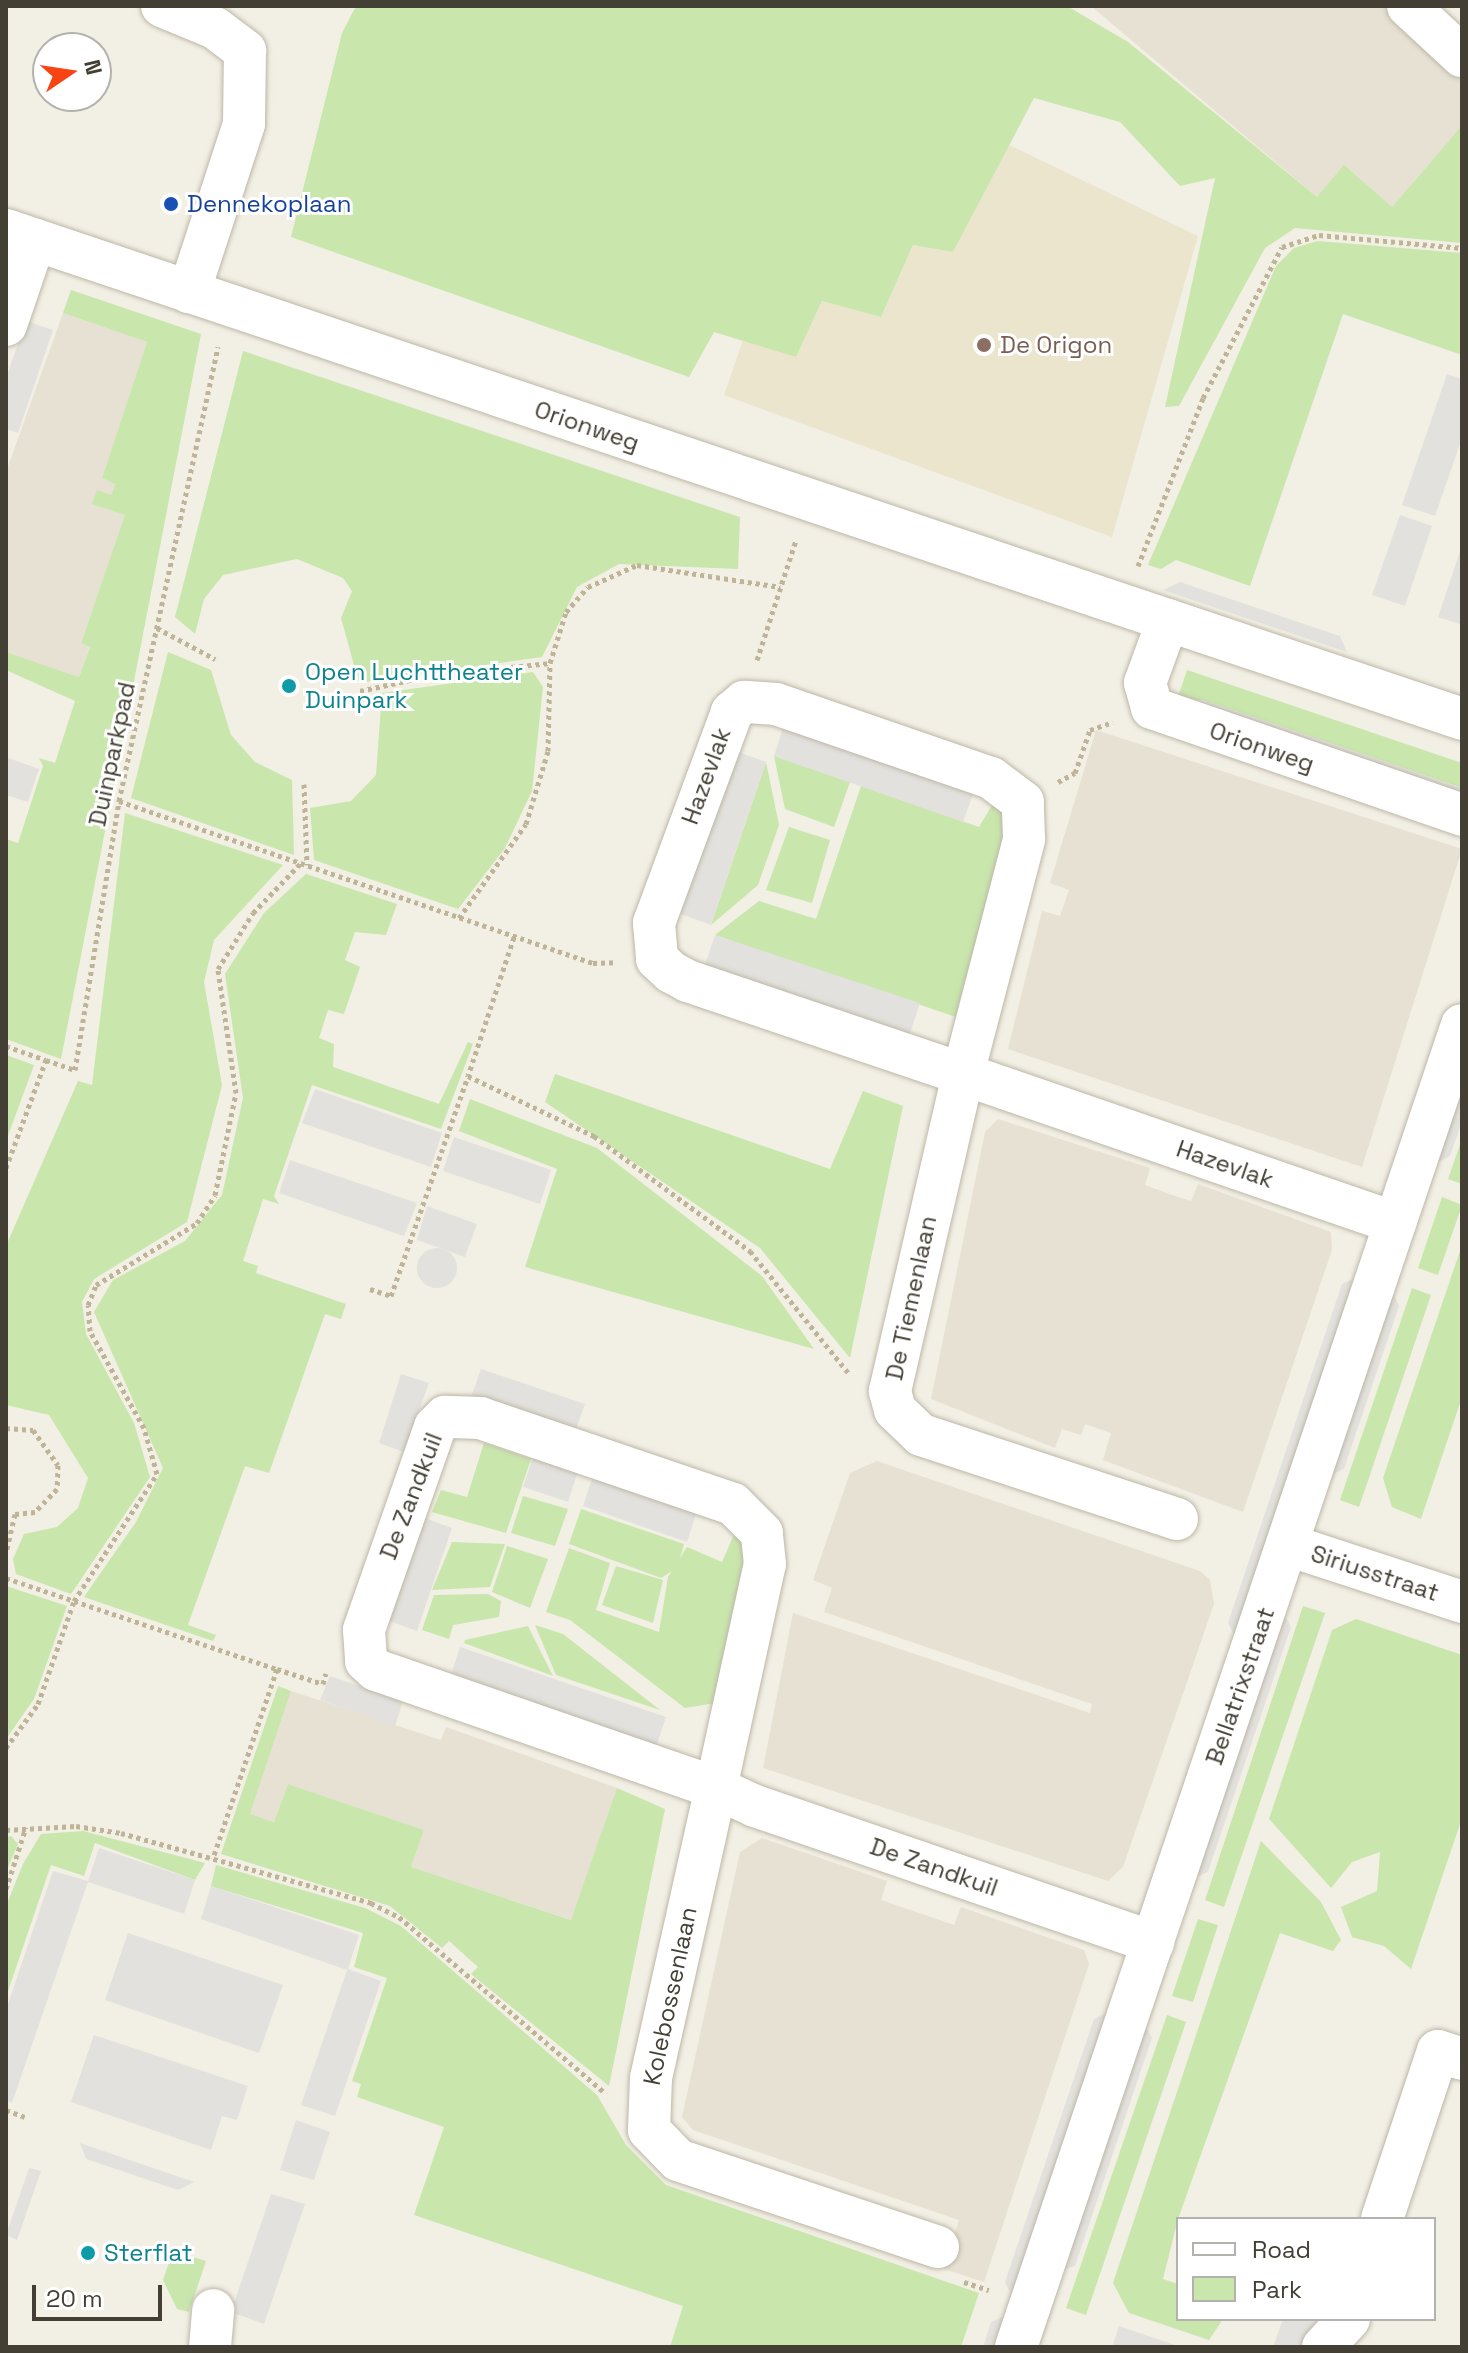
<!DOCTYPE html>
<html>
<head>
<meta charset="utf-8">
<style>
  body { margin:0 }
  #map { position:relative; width:1468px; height:2353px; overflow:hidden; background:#f2efe4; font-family:"Space Grotesk",sans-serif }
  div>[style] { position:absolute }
  .residential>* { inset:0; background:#e6e1d2 }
  .education>* { inset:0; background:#ebe5ce }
  .green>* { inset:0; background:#c9e6ad }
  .parking>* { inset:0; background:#e3e1dd }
  .round { border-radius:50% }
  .path>* { height:5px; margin-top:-2.5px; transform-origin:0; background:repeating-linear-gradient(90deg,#bfb498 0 4px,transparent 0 8px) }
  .roads { filter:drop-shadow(0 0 2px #bdb7a7) drop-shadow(0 0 2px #bdb7a7) }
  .minor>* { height:42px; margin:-21px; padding:0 21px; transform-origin:21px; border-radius:21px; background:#fff }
  .dots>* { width:22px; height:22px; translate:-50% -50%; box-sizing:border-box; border:4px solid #fff; border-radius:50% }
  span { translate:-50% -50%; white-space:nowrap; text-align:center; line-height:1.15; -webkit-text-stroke:6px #fff; paint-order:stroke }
  .transit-label { font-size:24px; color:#164399 }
  .left { translate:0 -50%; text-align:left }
  .education-label { font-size:24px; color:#785e54 }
  .street-label { font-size:24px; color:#443f34 }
  .culture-label { font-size:24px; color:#0d838f }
  .frame { position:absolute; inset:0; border:8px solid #443f34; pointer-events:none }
  .legend { position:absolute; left:1176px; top:2217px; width:260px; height:104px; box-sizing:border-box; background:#fff; border:2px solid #b4b2ae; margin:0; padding:10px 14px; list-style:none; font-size:24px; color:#443f34 }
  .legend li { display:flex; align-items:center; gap:16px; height:40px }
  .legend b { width:40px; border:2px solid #b4b2ae }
  .north { position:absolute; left:32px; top:32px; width:80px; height:80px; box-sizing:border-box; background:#fff; border:2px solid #b4b2ae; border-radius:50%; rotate:77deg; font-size:22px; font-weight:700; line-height:32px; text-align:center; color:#443f34 }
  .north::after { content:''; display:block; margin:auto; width:28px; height:36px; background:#f84415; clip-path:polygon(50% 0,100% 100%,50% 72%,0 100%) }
  .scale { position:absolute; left:32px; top:2285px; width:130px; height:36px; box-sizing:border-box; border:4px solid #443f34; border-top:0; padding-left:10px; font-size:24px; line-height:28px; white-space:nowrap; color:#443f34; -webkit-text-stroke:6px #fff; paint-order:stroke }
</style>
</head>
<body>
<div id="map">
  <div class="residential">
    <div style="clip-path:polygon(1091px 6px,1385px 6px,1462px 79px,1462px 126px,1391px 208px,1317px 197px)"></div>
    <div style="clip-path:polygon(63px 313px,147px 342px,102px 478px,115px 483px,111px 495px,93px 504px,126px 515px,81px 642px,90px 646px,79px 677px,6px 652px,6px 472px)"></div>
    <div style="clip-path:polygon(1096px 730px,1462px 849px,1362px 1167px,1008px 1049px,1042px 911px,1060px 916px,1069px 890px,1050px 883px)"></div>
    <div style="clip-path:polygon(998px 1119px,1150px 1168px,1145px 1185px,1172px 1195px,1191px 1201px,1198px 1184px,1331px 1232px,1332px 1250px,1243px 1512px,1103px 1460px,1111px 1433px,1085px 1424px,1081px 1435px,1062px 1429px,1055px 1448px,931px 1399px,985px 1132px)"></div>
    <div style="clip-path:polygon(877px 1461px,1200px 1571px,1210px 1580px,1214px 1604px,1123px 1867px,1108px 1881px,763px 1768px,793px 1613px,1090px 1713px,1092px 1704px,824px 1612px,832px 1588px,813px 1580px,850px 1473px)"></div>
    <div style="clip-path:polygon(291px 1691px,441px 1740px,446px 1727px,617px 1788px,572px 1920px,411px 1867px,424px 1830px,288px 1784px,274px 1822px,250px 1814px)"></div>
    <div style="clip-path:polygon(762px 1838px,887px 1881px,881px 1900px,954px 1925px,961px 1907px,1084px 1950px,1089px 1964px,984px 2282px,944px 2269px,959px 2220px,693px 2130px,682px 2117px,740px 1852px)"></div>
  </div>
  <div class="education">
    <div style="clip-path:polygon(1009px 145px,1198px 236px,1112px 537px,724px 395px,743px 340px,796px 357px,822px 301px,881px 317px,913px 245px,953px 252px)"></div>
  </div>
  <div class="green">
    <div style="clip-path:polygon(356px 6px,1067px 6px,1128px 42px,1317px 197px,1344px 165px,1392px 207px,1460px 128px,1462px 243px,1295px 228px,1265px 248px,1179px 406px,1165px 407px,1215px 178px,1180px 186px,1120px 122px,1034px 98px,953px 252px,913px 245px,881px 317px,822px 301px,796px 357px,714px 332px,689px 377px,291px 237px,342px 33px)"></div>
    <div style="clip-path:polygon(1318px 241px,1462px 253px,1462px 355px,1343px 314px,1250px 586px,1176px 560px,1161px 569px,1148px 565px,1276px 266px,1294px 248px)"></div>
    <div style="clip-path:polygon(71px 290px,201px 334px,61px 1059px,6px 1039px,6px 839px,18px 843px,43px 766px,39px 758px,55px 763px,75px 701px,6px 670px,6px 652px,79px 677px,90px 647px,81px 643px,125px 515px,92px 504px,97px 490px,111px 495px,115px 484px,102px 478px,147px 342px,63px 313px)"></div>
    <div style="clip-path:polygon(243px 351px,740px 517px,738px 569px,619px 564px,577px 587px,542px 657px,359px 683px,341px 618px,352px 591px,343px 578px,297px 559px,223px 575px,204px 599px,195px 634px,175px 617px)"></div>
    <div style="clip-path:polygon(168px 652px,211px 670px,231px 735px,255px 762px,292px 780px,294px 855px,131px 798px)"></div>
    <div style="clip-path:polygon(1187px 670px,1462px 763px,1462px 788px,1203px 700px,1176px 703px)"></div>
    <div style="clip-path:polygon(533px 672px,543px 687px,532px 791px,505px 848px,458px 909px,314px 860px,310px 808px,351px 801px,376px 775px,382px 693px)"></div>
    <div style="clip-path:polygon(774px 756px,850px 782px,834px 827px,785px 809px)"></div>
    <div style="clip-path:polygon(766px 762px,779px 825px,758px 885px,711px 925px)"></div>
    <div style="clip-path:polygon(861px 786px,979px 827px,994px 802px,1003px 812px,1005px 830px,956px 1017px,715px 935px,759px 901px,816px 919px)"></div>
    <div style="clip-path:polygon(125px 813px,283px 865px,214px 940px,204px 982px,222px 1085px,187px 1222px,94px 1279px,82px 1302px,86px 1334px,134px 1423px,150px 1477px,71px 1594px,16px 1574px,13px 1559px,24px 1534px,57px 1527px,78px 1508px,88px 1478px,49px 1415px,6px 1405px,6px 1246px,78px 1081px,92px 1085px)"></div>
    <div style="clip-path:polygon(789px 827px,830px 840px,812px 903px,766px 890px)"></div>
    <div style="clip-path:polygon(306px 874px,397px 904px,386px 935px,355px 932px,345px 960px,360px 967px,344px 1014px,328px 1010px,319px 1038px,334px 1044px,333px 1067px,439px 1104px,468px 1042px,473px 1044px,441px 1129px,312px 1085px,274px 1196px,279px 1204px,263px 1199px,243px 1261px,258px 1266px,256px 1273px,346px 1304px,341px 1319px,325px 1314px,269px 1473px,245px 1466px,188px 1625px,216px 1635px,213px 1641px,84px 1597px,136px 1522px,163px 1468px,94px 1312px,113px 1280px,185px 1241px,222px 1195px,243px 1098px,225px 974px,264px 913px)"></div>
    <div style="clip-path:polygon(6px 1055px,34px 1065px,6px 1141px)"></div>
    <div style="clip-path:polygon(555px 1074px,830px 1169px,863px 1091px,903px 1106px,850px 1358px,760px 1248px,545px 1102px)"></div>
    <div style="clip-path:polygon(470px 1099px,597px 1148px,762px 1276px,814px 1349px,525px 1267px,557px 1169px,459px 1131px)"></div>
    <div style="clip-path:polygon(1462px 1139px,1462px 1184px,1448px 1179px)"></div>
    <div style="clip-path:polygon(1442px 1197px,1462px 1205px,1438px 1275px,1418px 1268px)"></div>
    <div style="clip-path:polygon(1462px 1245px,1462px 1397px,1421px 1519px,1392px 1507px,1383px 1478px)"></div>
    <div style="clip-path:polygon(1412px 1288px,1431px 1295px,1359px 1507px,1340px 1500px)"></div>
    <div style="clip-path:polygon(484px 1443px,531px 1459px,506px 1533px,432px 1512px,441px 1490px,467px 1497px)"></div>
    <div style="clip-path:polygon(523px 1496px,568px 1509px,555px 1546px,511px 1533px)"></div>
    <div style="clip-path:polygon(581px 1509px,684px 1544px,677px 1568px,661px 1578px,569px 1544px)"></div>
    <div style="clip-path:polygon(735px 1532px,747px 1553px,715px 1703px,685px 1708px,570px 1620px,546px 1612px,569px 1548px,610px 1563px,596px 1610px,659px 1632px,668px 1577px,687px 1547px,722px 1562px)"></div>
    <div style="clip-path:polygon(452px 1542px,505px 1544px,490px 1587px,432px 1590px)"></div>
    <div style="clip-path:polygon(507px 1546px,548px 1559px,530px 1608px,492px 1592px)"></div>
    <div style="clip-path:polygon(616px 1566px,663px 1580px,653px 1623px,602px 1605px)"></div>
    <div style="clip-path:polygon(6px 1586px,67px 1606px,34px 1699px,6px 1739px)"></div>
    <div style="clip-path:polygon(488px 1594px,501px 1601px,499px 1617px,453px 1625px,449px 1639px,422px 1630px,434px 1595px)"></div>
    <div style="clip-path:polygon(1303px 1606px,1325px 1613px,1224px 1907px,1205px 1900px)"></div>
    <div style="clip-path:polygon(1356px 1619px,1462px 1655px,1462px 1818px,1411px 1969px,1384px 1946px,1352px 1937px,1341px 1907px,1377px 1891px,1380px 1852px,1352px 1862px,1331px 1888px,1269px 1819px,1332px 1630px)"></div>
    <div style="clip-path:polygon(535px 1625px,563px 1634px,660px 1710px,556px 1675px)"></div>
    <div style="clip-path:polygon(528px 1626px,553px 1676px,464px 1643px,465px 1640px)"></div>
    <div style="clip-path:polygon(278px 1686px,291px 1691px,250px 1814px,274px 1822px,288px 1784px,424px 1830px,411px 1867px,571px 1920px,617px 1788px,665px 1809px,609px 2086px,471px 1974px,478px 1967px,449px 1941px,442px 1948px,390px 1906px,221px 1854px)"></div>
    <div style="clip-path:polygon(83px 1831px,205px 1863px,195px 1880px,95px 1843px,84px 1876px,51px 1865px,6px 1997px,6px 1906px,23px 1864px,41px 1834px)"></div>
    <div style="clip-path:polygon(11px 1836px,18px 1844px,6px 1872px,6px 1837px)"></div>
    <div style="clip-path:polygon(1261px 1841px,1321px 1902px,1341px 1940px,1333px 1951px,1280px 1933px,1178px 2219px,1163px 2279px,1178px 2284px,1178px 2319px,1223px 2319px,1209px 2340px,1129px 2313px,1113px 2283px)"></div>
    <div style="clip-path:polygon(216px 1865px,365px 1908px,401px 1926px,597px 2095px,626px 2145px,666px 2185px,979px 2293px,961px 2347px,670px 2347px,683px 2306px,414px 2215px,444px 2127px,357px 2097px,361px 2084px,352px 2081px,387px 1978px,354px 1967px,363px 1933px,211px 1886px)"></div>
    <div style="clip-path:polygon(1198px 1919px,1218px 1925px,1193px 2002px,1172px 1996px)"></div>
    <div style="clip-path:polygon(1167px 2015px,1186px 2022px,1086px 2315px,1066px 2308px)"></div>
    <div style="clip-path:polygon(173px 2251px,206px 2261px,189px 2312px,177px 2309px,163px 2280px)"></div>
  </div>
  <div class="parking">
    <div style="clip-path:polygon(26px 321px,53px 330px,18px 433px,6px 429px,6px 378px)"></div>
    <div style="clip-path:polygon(1447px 374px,1462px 379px,1462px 438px,1435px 516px,1402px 505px)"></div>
    <div style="clip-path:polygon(1400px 515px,1432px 526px,1405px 606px,1372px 595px)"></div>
    <div style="clip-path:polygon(1462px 545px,1462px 625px,1438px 617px)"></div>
    <div style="clip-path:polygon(1180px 582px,1340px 636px,1347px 652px,1163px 590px)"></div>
    <div style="clip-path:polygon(1203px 700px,1462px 788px,1462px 800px,1188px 707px)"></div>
    <div style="clip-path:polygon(784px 725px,974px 792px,963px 822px,774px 756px)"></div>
    <div style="clip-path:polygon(735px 751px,766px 762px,711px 925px,681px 914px)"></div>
    <div style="clip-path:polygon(6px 757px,39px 769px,28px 802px,6px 795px)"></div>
    <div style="clip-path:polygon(715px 935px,920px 1003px,909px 1036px,704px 968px)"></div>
    <div style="clip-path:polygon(1462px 1085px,1462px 1121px,1450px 1156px,1435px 1164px)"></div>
    <div style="clip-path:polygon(315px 1089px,442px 1133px,431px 1167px,302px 1123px)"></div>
    <div style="clip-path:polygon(454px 1137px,551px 1170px,540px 1204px,443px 1171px)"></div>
    <div style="clip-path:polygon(290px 1160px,417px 1203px,404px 1236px,279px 1193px)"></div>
    <div style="clip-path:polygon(427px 1206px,477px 1224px,465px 1257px,417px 1240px)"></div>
    <div class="round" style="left:417px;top:1248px;width:40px;height:40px"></div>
    <div style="clip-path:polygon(1358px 1277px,1236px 1638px,1228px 1623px,1342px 1284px)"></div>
    <div style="clip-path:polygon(1392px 1291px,1399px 1306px,1344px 1469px,1330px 1475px)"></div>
    <div style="clip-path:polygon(481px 1369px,585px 1404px,575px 1432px,471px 1397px)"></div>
    <div style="clip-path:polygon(401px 1374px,429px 1383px,404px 1452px,379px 1443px)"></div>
    <div style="clip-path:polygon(533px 1457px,578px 1471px,568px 1502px,523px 1487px)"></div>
    <div style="clip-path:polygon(593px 1476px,697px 1511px,687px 1542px,583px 1506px)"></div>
    <div style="clip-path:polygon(422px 1517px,452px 1528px,417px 1631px,387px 1620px)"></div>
    <div style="clip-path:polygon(1283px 1612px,1291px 1627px,1208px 1872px,1193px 1878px)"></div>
    <div style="clip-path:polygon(460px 1647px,666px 1717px,656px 1747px,450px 1678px)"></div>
    <div style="clip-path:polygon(330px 1676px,403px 1701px,395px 1726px,320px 1700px)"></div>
    <div style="clip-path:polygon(99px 1848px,195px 1880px,184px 1914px,88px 1882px,12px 2103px,6px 2100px,6px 2010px,53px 1871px,88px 1881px)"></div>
    <div style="clip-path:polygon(211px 1886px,359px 1935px,348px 1969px,381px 1981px,335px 2116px,301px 2105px,347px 1970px,201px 1919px)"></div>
    <div style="clip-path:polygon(128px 1933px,283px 1985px,259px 2053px,105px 2000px)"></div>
    <div style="clip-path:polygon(1110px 2011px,1013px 2298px,1005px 2282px,1094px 2019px)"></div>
    <div style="clip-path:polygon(1144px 2023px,1152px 2038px,1075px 2266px,1060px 2271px)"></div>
    <div style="clip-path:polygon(94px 2035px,248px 2086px,237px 2120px,222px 2116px,211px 2150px,71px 2102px)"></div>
    <div style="clip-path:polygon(296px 2120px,330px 2132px,314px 2180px,280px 2170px)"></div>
    <div style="clip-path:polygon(80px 2143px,194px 2182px,178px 2190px,86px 2159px)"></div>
    <div style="clip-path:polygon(29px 2168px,41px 2171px,17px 2240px,6px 2235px)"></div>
    <div style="clip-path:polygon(271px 2194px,305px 2204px,264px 2324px,231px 2312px)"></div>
    <div style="clip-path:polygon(1007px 2315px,996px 2347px,983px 2347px,991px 2322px)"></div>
    <div style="clip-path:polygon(1283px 2319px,1317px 2319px,1307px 2347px,1273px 2347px)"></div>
    <div style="clip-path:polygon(1119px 2326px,1181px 2347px,1112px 2347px)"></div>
  </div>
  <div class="path">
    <div style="left:1138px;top:566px;width:180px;rotate:-68.8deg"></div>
    <div style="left:1203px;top:398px;width:170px;rotate:-62.4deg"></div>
    <div style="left:1282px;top:247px;width:39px;rotate:-18deg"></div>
    <div style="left:1319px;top:235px;width:144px;rotate:5.2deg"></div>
    <div style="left:157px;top:628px;width:66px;rotate:28.1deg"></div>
    <div style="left:757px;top:660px;width:126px;rotate:-72deg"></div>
    <div style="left:360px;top:691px;width:74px;rotate:-12.5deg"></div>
    <div style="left:432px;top:675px;width:119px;rotate:-5.8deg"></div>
    <div style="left:1058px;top:782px;width:19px;rotate:-28deg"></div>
    <div style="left:1075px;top:773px;width:46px;rotate:-70.8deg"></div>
    <div style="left:1090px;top:730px;width:24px;rotate:-19deg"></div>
    <div style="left:304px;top:784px;width:81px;rotate:87.9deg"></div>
    <div style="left:119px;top:801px;width:501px;rotate:18.87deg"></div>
    <div style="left:593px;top:963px;width:23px;rotate:-2deg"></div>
    <div style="left:459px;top:918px;width:115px;rotate:-54.5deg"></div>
    <div style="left:526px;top:824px;width:76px;rotate:-73.2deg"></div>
    <div style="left:548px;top:751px;width:88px;rotate:-88.7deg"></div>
    <div style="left:550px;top:663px;width:53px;rotate:-72.6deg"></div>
    <div style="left:566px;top:612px;width:33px;rotate:-49deg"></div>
    <div style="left:588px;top:587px;width:54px;rotate:-24.2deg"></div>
    <div style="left:637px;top:565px;width:145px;rotate:8.7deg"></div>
    <div style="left:514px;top:937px;width:146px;rotate:108.3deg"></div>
    <div style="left:468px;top:1076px;width:140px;rotate:25.5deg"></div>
    <div style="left:594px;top:1136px;width:194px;rotate:36.4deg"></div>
    <div style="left:750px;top:1251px;width:159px;rotate:51.1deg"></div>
    <div style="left:6px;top:1046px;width:42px;rotate:19.3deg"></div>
    <div style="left:6px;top:1168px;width:115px;rotate:-69.7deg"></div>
    <div style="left:46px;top:1060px;width:31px;rotate:19deg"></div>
    <div style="left:75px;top:1070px;width:273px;rotate:-80.7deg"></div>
    <div style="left:119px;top:801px;width:465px;rotate:-77.7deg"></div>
    <div style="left:370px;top:1289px;width:22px;rotate:18deg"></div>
    <div style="left:391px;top:1296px;width:233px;rotate:-70.7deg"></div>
    <div style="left:6px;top:1428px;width:27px;rotate:4deg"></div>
    <div style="left:33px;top:1430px;width:43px;rotate:54.5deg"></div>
    <div style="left:58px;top:1465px;width:24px;rotate:92deg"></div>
    <div style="left:57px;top:1489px;width:32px;rotate:134deg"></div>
    <div style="left:35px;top:1512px;width:20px;rotate:174deg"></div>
    <div style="left:15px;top:1514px;width:39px;rotate:103deg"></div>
    <div style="left:6px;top:1578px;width:286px;rotate:18.6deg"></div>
    <div style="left:277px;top:1669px;width:200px;rotate:108.7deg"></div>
    <div style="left:277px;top:1669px;width:48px;rotate:18.1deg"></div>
    <div style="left:323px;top:1684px;width:11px;rotate:-75deg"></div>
    <div style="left:6px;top:1748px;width:54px;rotate:-54deg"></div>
    <div style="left:38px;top:1704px;width:109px;rotate:-70.7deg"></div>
    <div style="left:74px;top:1601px;width:152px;rotate:-56.8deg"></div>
    <div style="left:157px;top:1474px;width:48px;rotate:-105.8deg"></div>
    <div style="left:144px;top:1428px;width:111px;rotate:-119.1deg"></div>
    <div style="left:90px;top:1331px;width:26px;rotate:-94deg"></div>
    <div style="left:88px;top:1305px;width:22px;rotate:-68deg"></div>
    <div style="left:96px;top:1285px;width:119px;rotate:-31.5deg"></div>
    <div style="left:197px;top:1223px;width:33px;rotate:-57deg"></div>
    <div style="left:215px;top:1195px;width:104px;rotate:-78.4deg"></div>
    <div style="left:236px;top:1093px;width:125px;rotate:-98.3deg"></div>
    <div style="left:218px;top:969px;width:66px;rotate:-58deg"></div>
    <div style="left:253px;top:913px;width:69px;rotate:-46.2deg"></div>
    <div style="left:6px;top:1830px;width:70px;rotate:-3.3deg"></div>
    <div style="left:76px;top:1826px;width:46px;rotate:8.8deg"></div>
    <div style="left:121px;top:1833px;width:260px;rotate:15.6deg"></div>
    <div style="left:371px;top:1903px;width:31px;rotate:27deg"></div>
    <div style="left:399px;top:1917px;width:272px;rotate:40.5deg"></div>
    <div style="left:6px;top:1889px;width:65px;rotate:-72.1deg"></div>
    <div style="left:6px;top:2110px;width:20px;rotate:20deg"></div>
    <div style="left:964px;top:2282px;width:26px;rotate:18deg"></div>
  </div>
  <div class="roads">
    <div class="minor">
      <div style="left:162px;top:6px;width:57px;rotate:22.5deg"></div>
      <div style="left:215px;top:28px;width:38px;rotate:37deg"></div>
      <div style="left:245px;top:51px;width:73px;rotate:90.8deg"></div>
      <div style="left:244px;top:124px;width:177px;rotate:108.1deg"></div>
      <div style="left:1408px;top:6px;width:74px;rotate:42.8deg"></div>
      <div style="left:6px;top:230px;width:1536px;rotate:18.56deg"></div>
      <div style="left:6px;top:325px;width:90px;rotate:-71.2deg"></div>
      <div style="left:1168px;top:620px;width:67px;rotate:110.1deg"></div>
      <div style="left:1145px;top:683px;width:26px;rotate:74deg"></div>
      <div style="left:1152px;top:708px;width:328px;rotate:19deg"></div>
      <div style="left:1177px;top:1519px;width:269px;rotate:-161.8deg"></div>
      <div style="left:921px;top:1435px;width:36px;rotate:-136deg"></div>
      <div style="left:895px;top:1410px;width:20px;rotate:-105deg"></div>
      <div style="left:890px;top:1391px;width:325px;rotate:-77deg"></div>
      <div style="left:963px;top:1074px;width:243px;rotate:-75.4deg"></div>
      <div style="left:1024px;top:839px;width:37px;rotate:-92deg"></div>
      <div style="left:1023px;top:802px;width:40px;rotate:-143deg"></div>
      <div style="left:991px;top:778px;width:227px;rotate:-161deg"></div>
      <div style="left:776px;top:704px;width:32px;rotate:-176deg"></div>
      <div style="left:744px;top:702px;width:16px;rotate:140deg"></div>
      <div style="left:732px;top:712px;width:225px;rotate:110.3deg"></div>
      <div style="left:654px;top:923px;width:36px;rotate:85deg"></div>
      <div style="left:657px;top:959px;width:19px;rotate:43deg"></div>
      <div style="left:671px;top:972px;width:19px;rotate:28deg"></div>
      <div style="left:688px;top:981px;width:290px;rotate:18.7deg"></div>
      <div style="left:963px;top:1074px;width:457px;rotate:19deg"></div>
      <div style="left:1288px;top:1545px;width:183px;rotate:18.1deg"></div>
      <div style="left:1382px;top:2219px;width:177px;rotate:-71.6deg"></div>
      <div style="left:1438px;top:2051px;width:25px;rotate:18deg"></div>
      <div style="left:938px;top:2247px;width:274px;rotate:-161.5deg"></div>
      <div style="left:678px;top:2160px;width:42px;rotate:-134deg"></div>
      <div style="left:649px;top:2130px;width:52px;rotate:-87.8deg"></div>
      <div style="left:651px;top:2078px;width:297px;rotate:-77.4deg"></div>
      <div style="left:716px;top:1788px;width:229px;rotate:-77.7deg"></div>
      <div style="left:765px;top:1564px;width:31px;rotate:-96deg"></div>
      <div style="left:762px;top:1533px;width:41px;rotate:-135deg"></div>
      <div style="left:733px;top:1504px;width:266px;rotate:-161.2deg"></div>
      <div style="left:481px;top:1418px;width:36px;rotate:-178deg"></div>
      <div style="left:445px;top:1417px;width:14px;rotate:135deg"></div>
      <div style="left:435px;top:1427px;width:215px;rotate:109.3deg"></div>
      <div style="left:364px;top:1630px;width:31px;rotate:86deg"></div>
      <div style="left:366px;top:1661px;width:13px;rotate:42deg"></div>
      <div style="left:376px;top:1670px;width:360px;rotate:19.1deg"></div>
      <div style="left:716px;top:1788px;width:43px;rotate:24.8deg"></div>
      <div style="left:755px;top:1806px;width:421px;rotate:18.9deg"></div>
      <div style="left:210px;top:2347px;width:37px;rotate:-85deg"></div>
      <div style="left:1016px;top:2347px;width:1395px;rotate:-71.36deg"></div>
      <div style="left:1323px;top:2347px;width:38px;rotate:-47deg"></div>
    </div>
  </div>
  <div class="dots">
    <div style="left:171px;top:204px;background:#1a4fb4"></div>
    <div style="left:984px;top:345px;background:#8d6e63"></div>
    <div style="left:289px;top:686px;background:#0f9aa8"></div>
    <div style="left:88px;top:2253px;background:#0f9aa8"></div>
  </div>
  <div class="transit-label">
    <span class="left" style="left:187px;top:204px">Dennekoplaan</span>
  </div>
  <div class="education-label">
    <span class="left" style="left:1000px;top:345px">De Origon</span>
  </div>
  <div class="street-label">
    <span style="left:587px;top:426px;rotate:19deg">Orionweg</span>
    <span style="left:1262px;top:747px;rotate:19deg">Orionweg</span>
    <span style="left:112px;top:754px;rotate:-78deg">Duinparkpad</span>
    <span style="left:706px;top:776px;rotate:-70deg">Hazevlak</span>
    <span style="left:1225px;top:1164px;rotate:19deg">Hazevlak</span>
    <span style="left:911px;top:1298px;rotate:-78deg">De Tiemenlaan</span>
    <span style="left:411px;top:1496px;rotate:-69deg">De Zandkuil</span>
    <span style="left:1375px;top:1573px;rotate:18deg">Siriusstraat</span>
    <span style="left:1240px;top:1686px;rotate:-71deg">Bellatrixstraat</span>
    <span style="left:934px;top:1867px;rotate:19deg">De Zandkuil</span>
    <span style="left:670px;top:1996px;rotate:-78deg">Kolebossenlaan</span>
  </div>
  <div class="culture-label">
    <span class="left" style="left:305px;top:686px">Open Luchttheater<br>Duinpark</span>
    <span class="left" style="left:104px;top:2253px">Sterflat</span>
  </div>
  <div class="frame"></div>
  <ul class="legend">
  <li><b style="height:10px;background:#fff"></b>Road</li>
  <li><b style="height:22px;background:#c9e6ad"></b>Park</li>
  </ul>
  <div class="north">N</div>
  <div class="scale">20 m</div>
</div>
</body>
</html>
